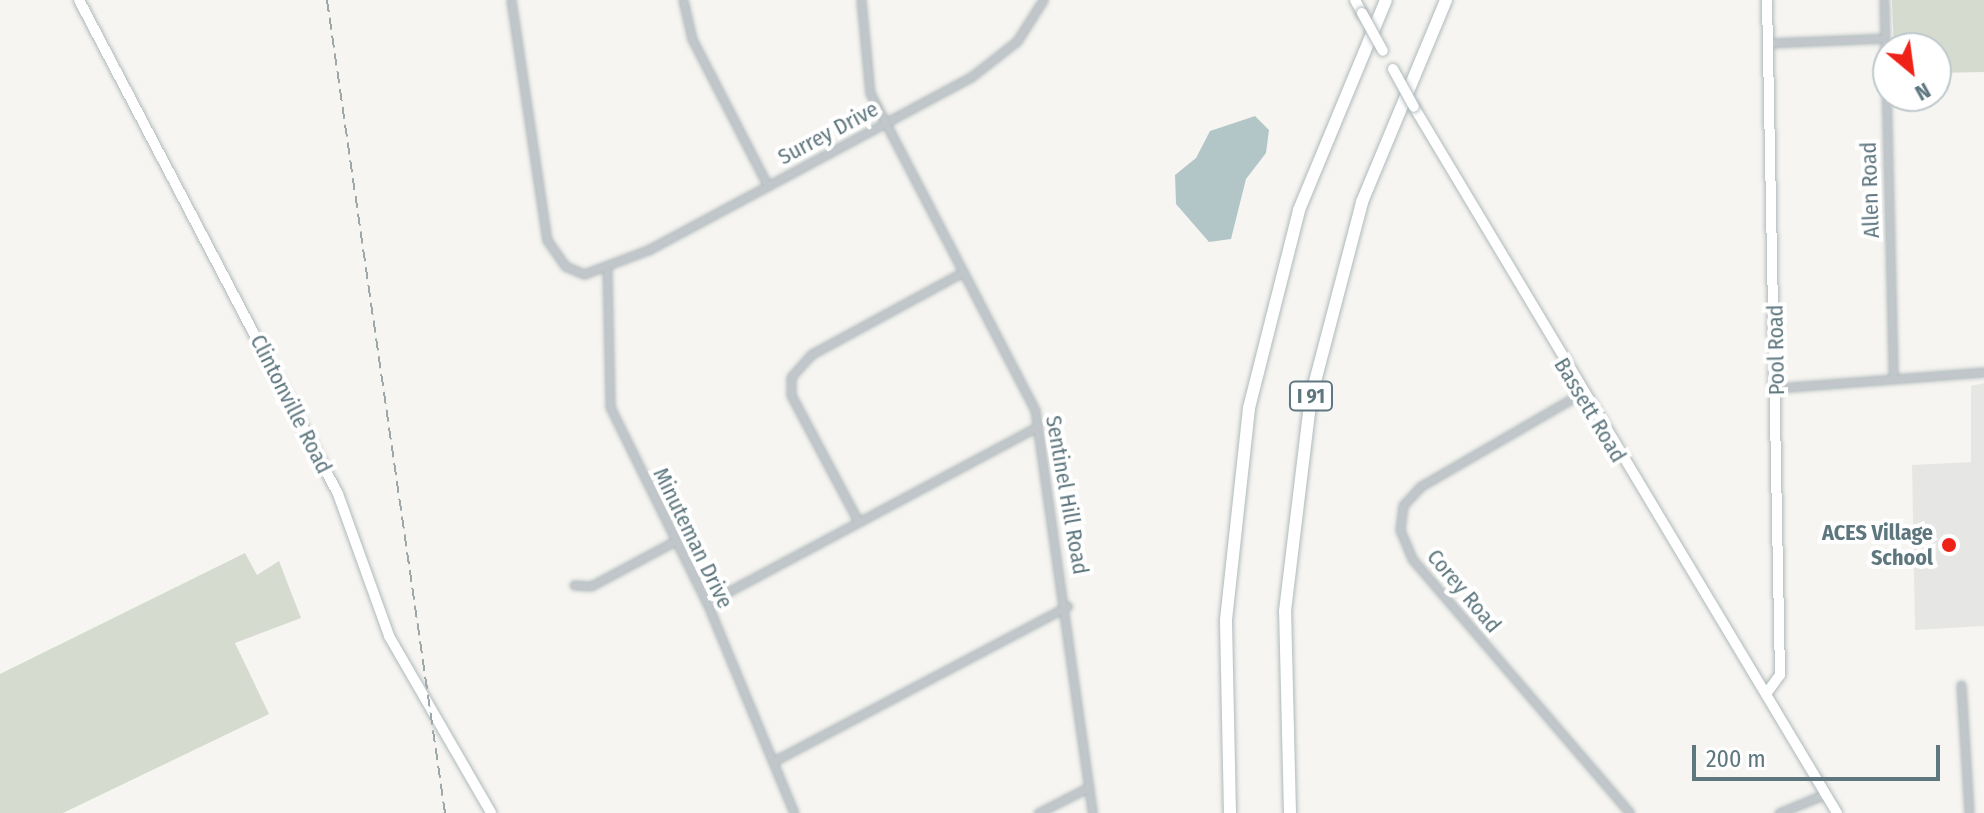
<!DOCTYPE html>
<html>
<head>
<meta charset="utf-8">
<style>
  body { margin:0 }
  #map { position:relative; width:1984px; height:813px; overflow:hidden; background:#f6f5f1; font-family:"Fira Sans Condensed",sans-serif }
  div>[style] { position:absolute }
  .built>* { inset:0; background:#e6e7e5 }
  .green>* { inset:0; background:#d6dbd0 }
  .water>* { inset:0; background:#b3c6c7 }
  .roads { filter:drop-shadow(0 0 2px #b0b9bc) drop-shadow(0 0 2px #b0b9bc) }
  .street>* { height:7px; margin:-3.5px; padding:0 3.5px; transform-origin:3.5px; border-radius:3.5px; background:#c0c6c9 }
  .secondary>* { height:10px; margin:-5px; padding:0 5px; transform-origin:5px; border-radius:5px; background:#fff }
  .highway>* { height:12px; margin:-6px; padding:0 6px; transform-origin:6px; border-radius:6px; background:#fff }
  .rail>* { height:2px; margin-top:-1px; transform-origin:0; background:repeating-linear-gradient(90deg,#9da8ab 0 12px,transparent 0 18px) }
  .bridges { filter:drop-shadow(0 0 2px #b0b9bc) drop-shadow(0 0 2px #b0b9bc) }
  .secondary-bridge>* { height:10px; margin:-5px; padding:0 5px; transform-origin:5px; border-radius:5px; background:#fff }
  .dots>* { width:22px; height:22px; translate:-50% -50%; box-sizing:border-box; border:4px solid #fff; border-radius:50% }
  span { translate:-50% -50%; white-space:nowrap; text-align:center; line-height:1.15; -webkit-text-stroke:8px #fff; paint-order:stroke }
  .shield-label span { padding:2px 6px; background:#fff; border:2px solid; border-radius:6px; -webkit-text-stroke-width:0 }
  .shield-label { font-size:20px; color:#5e777f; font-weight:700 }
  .street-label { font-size:22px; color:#5e777f }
  .poi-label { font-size:22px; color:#5e777f; font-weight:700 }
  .right { translate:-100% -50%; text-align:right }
  .north { position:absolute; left:1872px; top:32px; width:80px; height:80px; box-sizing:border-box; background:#fff; border:2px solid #bfc9cc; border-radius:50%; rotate:151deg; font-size:22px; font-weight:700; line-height:32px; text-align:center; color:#5e777f }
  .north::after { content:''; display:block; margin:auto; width:28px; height:36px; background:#ef2218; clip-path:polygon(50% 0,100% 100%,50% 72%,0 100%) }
  .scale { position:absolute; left:1692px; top:745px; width:248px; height:36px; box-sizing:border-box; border:4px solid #5e777f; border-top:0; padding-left:10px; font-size:24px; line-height:28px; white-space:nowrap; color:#5e777f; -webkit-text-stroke:6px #fff; paint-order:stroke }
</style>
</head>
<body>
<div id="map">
  <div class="built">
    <div style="clip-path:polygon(1984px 383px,1984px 626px,1915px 630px,1912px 465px,1971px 462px,1971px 386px)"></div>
  </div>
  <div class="green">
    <div style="clip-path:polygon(1892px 0,1984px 0,1984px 72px,1936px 73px,1936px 48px,1894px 48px)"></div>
    <div style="clip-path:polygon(245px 553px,257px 575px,279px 561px,301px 618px,235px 643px,269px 714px,63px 813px,0 813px,0 674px)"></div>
  </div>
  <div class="water">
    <div style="clip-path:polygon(1255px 116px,1269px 130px,1266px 153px,1246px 179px,1231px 239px,1209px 242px,1176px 204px,1175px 175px,1196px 158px,1210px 131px)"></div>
  </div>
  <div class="roads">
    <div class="street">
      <div style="left:511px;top:0;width:243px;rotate:81.5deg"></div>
      <div style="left:547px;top:240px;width:32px;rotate:55deg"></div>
      <div style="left:565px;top:266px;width:21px;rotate:23deg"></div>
      <div style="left:584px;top:274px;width:71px;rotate:-20.7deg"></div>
      <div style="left:650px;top:249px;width:364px;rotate:-28.2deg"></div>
      <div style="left:971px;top:77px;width:58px;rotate:-38deg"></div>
      <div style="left:1017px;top:41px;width:49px;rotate:-57.6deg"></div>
      <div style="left:683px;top:0;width:40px;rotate:77deg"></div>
      <div style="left:692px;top:39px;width:165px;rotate:62.7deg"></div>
      <div style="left:861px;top:0;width:93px;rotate:84.5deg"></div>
      <div style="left:870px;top:93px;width:357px;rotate:62.5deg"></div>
      <div style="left:1035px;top:410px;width:407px;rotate:81.9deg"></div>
      <div style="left:1884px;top:0;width:378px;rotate:88.6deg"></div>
      <div style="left:1767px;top:43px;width:117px;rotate:-2.4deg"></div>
      <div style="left:607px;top:270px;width:137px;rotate:88.7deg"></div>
      <div style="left:610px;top:407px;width:219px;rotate:63.7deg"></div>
      <div style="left:707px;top:603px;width:227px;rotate:67.5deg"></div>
      <div style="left:1777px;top:388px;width:208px;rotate:-4.4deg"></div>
      <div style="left:1580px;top:394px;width:184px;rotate:149.9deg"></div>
      <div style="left:1421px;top:486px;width:26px;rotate:133deg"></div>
      <div style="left:1403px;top:505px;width:25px;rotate:97deg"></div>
      <div style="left:1400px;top:530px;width:33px;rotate:67deg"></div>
      <div style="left:1413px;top:560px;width:333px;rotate:49.4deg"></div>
      <div style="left:858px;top:521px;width:143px;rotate:-118deg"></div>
      <div style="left:791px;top:395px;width:18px;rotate:-90deg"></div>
      <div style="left:791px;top:377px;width:31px;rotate:-48deg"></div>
      <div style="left:812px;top:354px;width:172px;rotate:-28.5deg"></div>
      <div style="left:574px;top:585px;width:17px;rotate:3deg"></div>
      <div style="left:591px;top:586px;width:93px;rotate:-28.2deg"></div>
      <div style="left:707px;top:603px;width:375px;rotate:-28.1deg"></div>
      <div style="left:1961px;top:685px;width:128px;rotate:86.4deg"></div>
      <div style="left:774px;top:761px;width:332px;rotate:-27.8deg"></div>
      <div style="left:1038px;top:813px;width:57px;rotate:-27deg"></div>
      <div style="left:1779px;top:813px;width:50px;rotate:-22.4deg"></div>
    </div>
    <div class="secondary">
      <div style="left:79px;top:0;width:558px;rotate:62.33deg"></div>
      <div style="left:338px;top:494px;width:151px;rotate:70.2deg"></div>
      <div style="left:389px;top:636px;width:204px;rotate:60deg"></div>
      <div style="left:1355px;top:0;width:15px;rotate:62deg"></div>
      <div style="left:1414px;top:107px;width:823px;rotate:59.07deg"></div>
      <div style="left:1766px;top:694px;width:24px;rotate:-54deg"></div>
      <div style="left:1780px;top:675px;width:675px;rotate:-91.1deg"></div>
    </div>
    <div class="highway">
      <div style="left:1230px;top:813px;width:193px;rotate:-91.2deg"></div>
      <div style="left:1226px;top:620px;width:213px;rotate:-83.8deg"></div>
      <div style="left:1249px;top:408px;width:204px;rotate:-75.8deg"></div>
      <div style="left:1299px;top:210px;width:227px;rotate:-67.5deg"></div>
      <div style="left:1290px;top:813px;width:202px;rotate:-91.4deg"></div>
      <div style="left:1285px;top:611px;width:216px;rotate:-83.1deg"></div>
      <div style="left:1311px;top:397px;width:202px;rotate:-75.3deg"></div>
      <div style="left:1362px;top:202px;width:219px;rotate:-67.4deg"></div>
    </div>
  </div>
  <div class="rail">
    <div style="left:327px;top:0;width:822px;rotate:81.74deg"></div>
  </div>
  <div class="bridges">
    <div class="secondary-bridge">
      <div style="left:1362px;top:13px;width:43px;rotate:61.1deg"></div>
      <div style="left:1393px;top:69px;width:43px;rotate:61.1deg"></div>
    </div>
  </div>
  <div class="dots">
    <div style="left:1949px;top:545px;background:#ef2218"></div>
  </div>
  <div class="shield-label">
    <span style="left:1311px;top:396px">I 91</span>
  </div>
  <div class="street-label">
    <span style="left:828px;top:133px;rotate:-28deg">Surrey Drive</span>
    <span style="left:1870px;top:190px;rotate:-92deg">Allen Road</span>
    <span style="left:1776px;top:350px;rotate:-91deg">Pool Road</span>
    <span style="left:291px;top:404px;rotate:63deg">Clintonville Road</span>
    <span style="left:1590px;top:410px;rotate:59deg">Bassett Road</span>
    <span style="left:1067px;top:495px;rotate:80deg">Sentinel Hill Road</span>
    <span style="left:693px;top:538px;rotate:64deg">Minuteman Drive</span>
    <span style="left:1464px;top:591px;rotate:50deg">Corey Road</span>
  </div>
  <div class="poi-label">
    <span class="right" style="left:1933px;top:545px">ACES Village<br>School</span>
  </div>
  <div class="north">N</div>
  <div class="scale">200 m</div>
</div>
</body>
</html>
